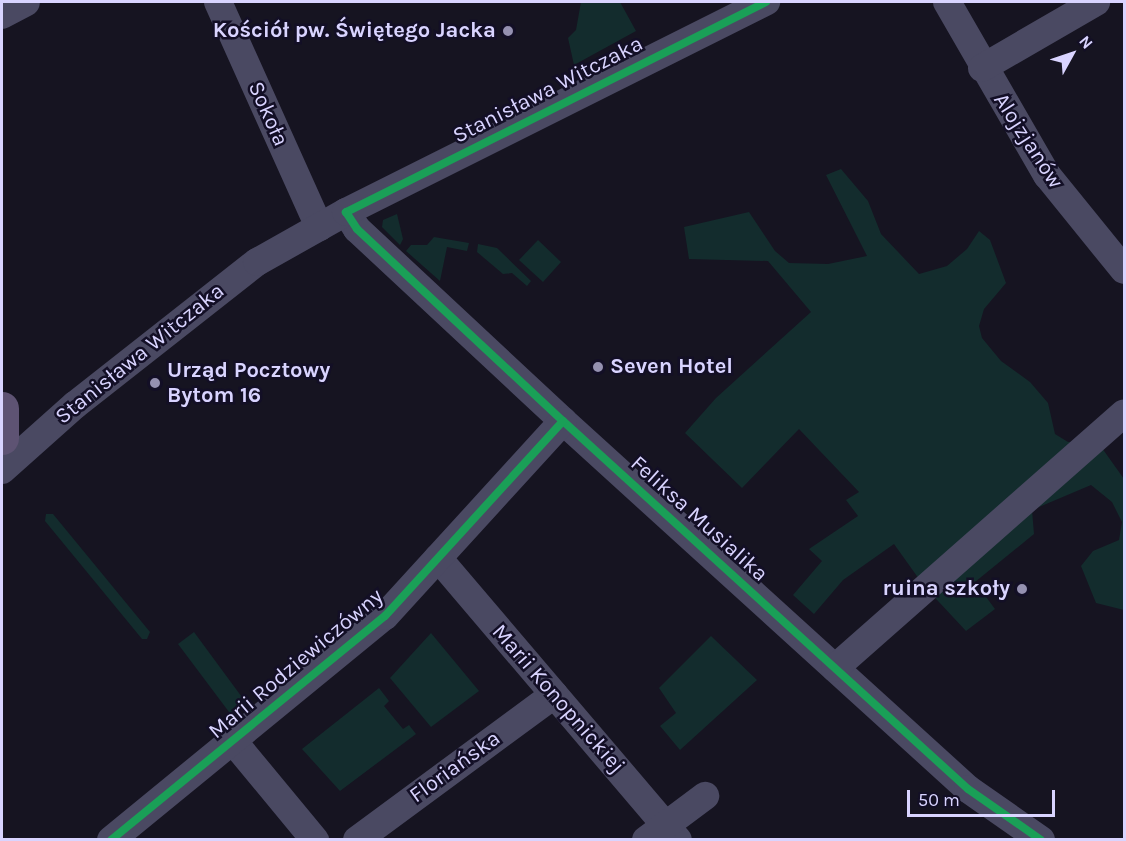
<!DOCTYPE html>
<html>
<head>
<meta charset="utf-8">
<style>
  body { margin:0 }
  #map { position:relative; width:1126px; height:841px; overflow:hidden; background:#161421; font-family:Karla,sans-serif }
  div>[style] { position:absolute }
  .green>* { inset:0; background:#132c2d }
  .minor>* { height:28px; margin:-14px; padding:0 14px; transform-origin:14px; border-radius:14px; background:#4a4962 }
  .major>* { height:33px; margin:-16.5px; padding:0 16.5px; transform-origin:16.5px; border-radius:16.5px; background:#5e5373 }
  .cycleway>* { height:8px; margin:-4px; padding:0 4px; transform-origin:4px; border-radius:4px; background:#1a9f57 }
  .dots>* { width:16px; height:16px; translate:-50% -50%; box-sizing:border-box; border:3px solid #130f26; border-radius:50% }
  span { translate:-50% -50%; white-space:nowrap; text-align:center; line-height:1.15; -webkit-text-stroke:5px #130f26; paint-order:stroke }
  .poi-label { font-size:22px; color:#d9d4ff; font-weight:700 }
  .right { translate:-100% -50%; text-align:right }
  .left { translate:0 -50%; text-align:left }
  .street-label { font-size:22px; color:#d9d4ff }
  .frame { position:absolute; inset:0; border:3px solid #d9d4ff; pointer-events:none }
  .north { position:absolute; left:1042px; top:24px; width:60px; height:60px; -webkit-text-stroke:4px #130f26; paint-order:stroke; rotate:50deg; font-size:16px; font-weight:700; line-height:24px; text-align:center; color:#d9d4ff }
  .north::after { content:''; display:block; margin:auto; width:21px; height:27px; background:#d9d4ff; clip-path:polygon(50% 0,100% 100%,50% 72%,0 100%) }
  .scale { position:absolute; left:907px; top:790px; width:148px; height:27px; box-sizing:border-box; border:3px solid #d9d4ff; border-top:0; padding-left:8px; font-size:18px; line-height:21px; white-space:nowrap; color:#d9d4ff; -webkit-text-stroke:4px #130f26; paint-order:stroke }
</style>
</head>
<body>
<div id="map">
  <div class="green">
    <div style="clip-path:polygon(581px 2px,620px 2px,636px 31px,574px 65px,568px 38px,576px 30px)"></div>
    <div style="clip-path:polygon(841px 169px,868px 201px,881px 234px,919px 274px,947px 266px,967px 249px,979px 231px,990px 240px,1006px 283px,984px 309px,979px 326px,982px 338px,1001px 361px,1030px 382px,1048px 403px,1055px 434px,1068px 442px,1097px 441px,1124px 479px,1124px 610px,1096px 603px,1081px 566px,1093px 551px,1119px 540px,1122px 522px,1112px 502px,1091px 485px,1032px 510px,1034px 534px,975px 582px,995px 609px,966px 631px,924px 586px,894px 544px,843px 580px,814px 614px,793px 595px,822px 561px,809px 549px,858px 516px,846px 500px,859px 492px,799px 429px,742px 488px,685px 433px,716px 398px,811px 312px,768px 261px,689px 259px,684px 227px,749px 212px,775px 251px,789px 263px,828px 264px,867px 256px,826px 175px)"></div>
    <div style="clip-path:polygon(397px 214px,403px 239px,400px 245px,382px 227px,383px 220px)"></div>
    <div style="clip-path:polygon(434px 237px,469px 243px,467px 251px,447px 247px,440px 281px,406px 251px,411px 245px,427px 245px)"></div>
    <div style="clip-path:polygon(538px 240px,561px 262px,543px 282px,519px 260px)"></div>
    <div style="clip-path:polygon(478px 244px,497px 248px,531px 281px,527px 286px,512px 273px,503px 274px,477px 252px)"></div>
    <div style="clip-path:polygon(46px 514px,53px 514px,150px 632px,147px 639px,142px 639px,45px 521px)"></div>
    <div style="clip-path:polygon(194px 632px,247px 704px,232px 716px,178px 644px)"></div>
    <div style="clip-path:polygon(431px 633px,479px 691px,431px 727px,390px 678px)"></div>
    <div style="clip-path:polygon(711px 636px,757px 680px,680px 750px,660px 726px,676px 713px,659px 688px)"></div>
    <div style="clip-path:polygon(379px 688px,389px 701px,384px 706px,403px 729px,409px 725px,416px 734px,340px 791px,302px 749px)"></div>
  </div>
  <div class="minor">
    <div style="left:218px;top:2px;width:247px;rotate:65.8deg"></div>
    <div style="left:947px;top:2px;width:200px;rotate:60deg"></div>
    <div style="left:1047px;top:175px;width:122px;rotate:51deg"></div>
    <div style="left:2px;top:15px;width:27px;rotate:-28deg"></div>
    <div style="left:982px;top:68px;width:132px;rotate:-30.1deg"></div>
    <div style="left:346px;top:212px;width:20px;rotate:57deg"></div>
    <div style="left:357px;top:229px;width:282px;rotate:43deg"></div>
    <div style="left:563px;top:421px;width:547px;rotate:42.26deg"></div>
    <div style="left:968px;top:789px;width:89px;rotate:34.9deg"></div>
    <div style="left:2px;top:470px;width:98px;rotate:-41.7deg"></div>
    <div style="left:75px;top:405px;width:231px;rotate:-38.2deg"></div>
    <div style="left:257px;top:262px;width:102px;rotate:-29.3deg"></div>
    <div style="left:346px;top:212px;width:470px;rotate:-26.6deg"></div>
    <div style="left:438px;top:558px;width:370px;rotate:49.6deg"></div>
    <div style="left:835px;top:668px;width:385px;rotate:-41.4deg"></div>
    <div style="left:233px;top:741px;width:129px;rotate:50.4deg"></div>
    <div style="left:111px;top:840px;width:354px;rotate:-39.3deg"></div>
    <div style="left:385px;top:616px;width:264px;rotate:-47.6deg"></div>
    <div style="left:357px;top:840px;width:245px;rotate:-36.4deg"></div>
    <div style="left:646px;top:840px;width:74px;rotate:-36.7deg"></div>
  </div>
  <div class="major">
    <div style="left:2px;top:408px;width:30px;rotate:90deg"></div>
  </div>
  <div class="cycleway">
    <div style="left:766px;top:2px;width:470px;rotate:153.4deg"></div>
    <div style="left:346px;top:212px;width:20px;rotate:57deg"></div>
    <div style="left:357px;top:229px;width:282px;rotate:43deg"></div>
    <div style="left:563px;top:421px;width:547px;rotate:42.26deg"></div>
    <div style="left:968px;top:789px;width:89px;rotate:34.9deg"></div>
    <div style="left:111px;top:840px;width:354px;rotate:-39.3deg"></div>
    <div style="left:385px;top:616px;width:264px;rotate:-47.6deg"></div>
  </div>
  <div class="dots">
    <div style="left:508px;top:31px;background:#9591b1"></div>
    <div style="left:598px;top:367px;background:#9591b1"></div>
    <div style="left:155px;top:383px;background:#9591b1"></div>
    <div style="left:1022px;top:589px;background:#9591b1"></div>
  </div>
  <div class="poi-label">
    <span class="right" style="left:496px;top:31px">Kościół pw. Świętego Jacka</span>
    <span class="left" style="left:610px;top:367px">Seven Hotel</span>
    <span class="left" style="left:167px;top:383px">Urząd Pocztowy<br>Bytom 16</span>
    <span class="right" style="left:1010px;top:589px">ruina szkoły</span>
  </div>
  <div class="street-label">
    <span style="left:548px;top:90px;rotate:-27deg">Stanisława Witczaka</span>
    <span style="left:268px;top:114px;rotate:66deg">Sokoła</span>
    <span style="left:1028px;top:141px;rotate:57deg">Alojzjanów</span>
    <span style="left:140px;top:354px;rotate:-39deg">Stanisława Witczaka</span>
    <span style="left:699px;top:519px;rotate:42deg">Feliksa Musialika</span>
    <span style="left:296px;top:664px;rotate:-40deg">Marii Rodziewiczówny</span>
    <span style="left:558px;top:699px;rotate:49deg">Marii Konopnickiej</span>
    <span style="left:455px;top:767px;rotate:-36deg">Floriańska</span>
  </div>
  <div class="frame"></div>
  <div class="north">N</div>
  <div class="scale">50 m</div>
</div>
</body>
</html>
